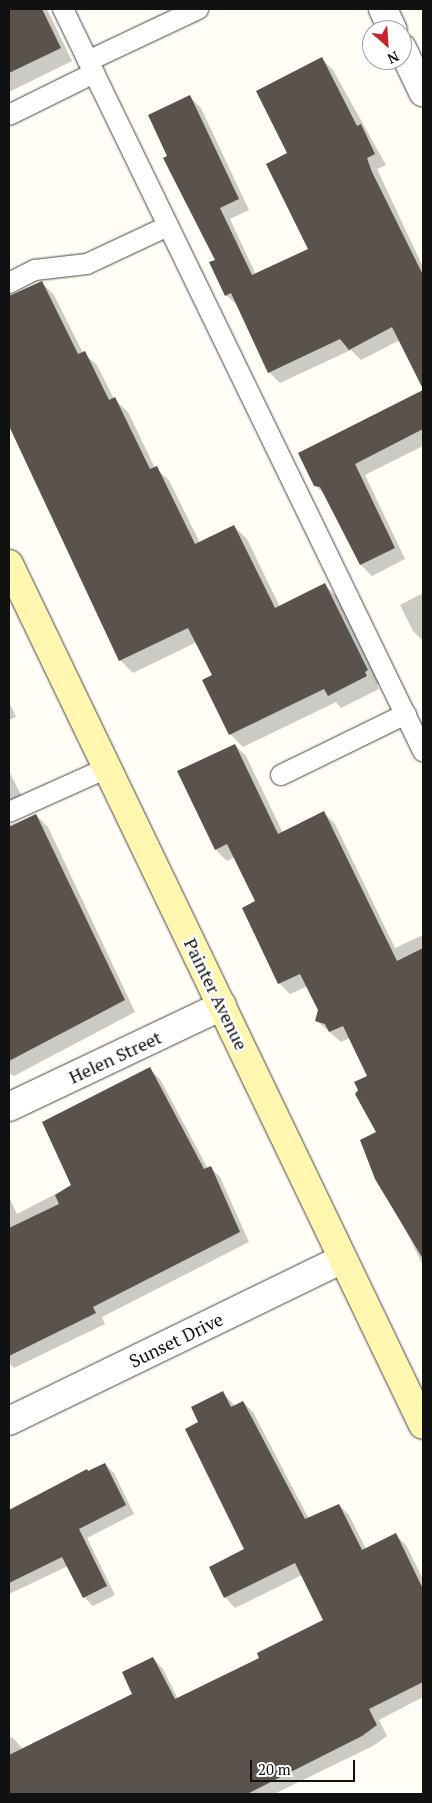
<!DOCTYPE html>
<html>
<head>
<meta charset="utf-8">
<style>
  body { margin:0 }
  #map { position:relative; width:432px; height:1803px; overflow:hidden; background:#fffdf5; font-family:"PT Serif",serif }
  div>[style] { position:absolute }
  .shadow>* { inset:0; background:#0003 }
  .building>* { inset:0; background:#5a524d }
  .roads { filter:drop-shadow(0 0 1px #444) drop-shadow(0 0 1px #444) }
  .lane>* { height:20px; margin:-10px; padding:0 10px; transform-origin:10px; border-radius:10px; background:#fff }
  .street>* { height:28px; margin:-14px; padding:0 14px; transform-origin:14px; border-radius:14px; background:#fff }
  .secondary>* { height:28px; margin:-14px; padding:0 14px; transform-origin:14px; border-radius:14px; background:#fff6b0 }
  span { translate:-50% -50%; white-space:nowrap; text-align:center; line-height:1.15; -webkit-text-stroke:5px #fff; paint-order:stroke }
  .street-label { font-size:18px; color:#111 }
  .frame { position:absolute; inset:0; border:10px solid #111; pointer-events:none }
  .north { position:absolute; left:362px; top:20px; width:50px; height:50px; box-sizing:border-box; background:#fff; border:1px solid #a0a0a0; border-radius:50%; rotate:154deg; font-size:14px; font-weight:700; line-height:20px; text-align:center; color:#111 }
  .north::after { content:''; display:block; margin:auto; width:18px; height:22px; background:#c4262e; clip-path:polygon(50% 0,100% 100%,50% 72%,0 100%) }
  .scale { position:absolute; left:250px; top:1760px; width:105px; height:22px; box-sizing:border-box; border:2px solid #111; border-top:0; padding-left:6px; font-size:15px; line-height:18px; white-space:nowrap; color:#111; -webkit-text-stroke:4px #fff; paint-order:stroke }
</style>
</head>
<body>
<div id="map">
  <div class="shadow">
    <div style="clip-path:polygon(9px 9px,47px 9px,72px 61px,9px 92px)"></div>
    <div style="clip-path:polygon(322px 59px,333px 70px,386px 165px,377px 169px,423px 267px,423px 386px,400px 340px,361px 360px,351px 350px,280px 383px,269px 372px,238px 306px,226px 295px,217px 260px,169px 156px,190px 97px,201px 108px,249px 210px,230px 219px,256px 275px,309px 250px,289px 154px)"></div>
    <div style="clip-path:polygon(9px 267px,17px 285px,11px 290px,11px 295px,42px 283px,54px 295px,83px 353px,97px 365px,114px 399px,128px 412px,155px 468px,169px 480px,200px 543px,234px 526px,247px 539px,280px 607px,325px 585px,338px 598px,380px 683px,377px 685px,379px 689px,341px 708px,336px 702px,243px 747px,230px 734px,204px 681px,214px 676px,197px 642px,133px 673px,120px 660px,9px 425px)"></div>
    <div style="clip-path:polygon(423px 391px,423px 446px,365px 475px,405px 559px,372px 576px,361px 565px,326px 496px,315px 485px,300px 453px)"></div>
    <div style="clip-path:polygon(423px 593px,423px 639px,422px 640px,413px 631px,400px 605px)"></div>
    <div style="clip-path:polygon(9px 702px,16px 717px,9px 720px)"></div>
    <div style="clip-path:polygon(235px 745px,246px 756px,283px 833px,324px 813px,335px 824px,395px 948px,423px 935px,423px 1266px,400px 1218px,378px 1133px,369px 1076px,350px 1038px,341px 1042px,317px 1021px,319px 1010px,308px 986px,290px 994px,279px 983px,243px 908px,256px 902px,235px 857px,227px 861px,216px 850px,178px 772px)"></div>
    <div style="clip-path:polygon(9px 771px,27px 807px,11px 816px,10px 825px,36px 815px,48px 827px,135px 1012px,14px 1076px,9px 1073px)"></div>
    <div style="clip-path:polygon(150px 1069px,160px 1079px,208px 1169px,210px 1167px,220px 1177px,249px 1242px,102px 1317px,105px 1324px,14px 1368px,9px 1363px,9px 1197px,17px 1214px,73px 1185px)"></div>
    <div style="clip-path:polygon(223px 1393px,235px 1406px,243px 1402px,253px 1412px,309px 1519px,339px 1505px,349px 1515px,366px 1549px,396px 1535px,406px 1545px,423px 1579px,423px 1697px,379px 1720px,387px 1736px,373px 1746px,274px 1794px,9px 1794px,9px 1738px,12px 1737px,23px 1749px,134px 1695px,153px 1658px,163px 1669px,178px 1699px,261px 1658px,325px 1621px,302px 1575px,235px 1608px,225px 1597px,245px 1550px,200px 1423px)"></div>
    <div style="clip-path:polygon(105px 1464px,114px 1473px,134px 1514px,87px 1538px,115px 1595px,93px 1606px,84px 1597px,68px 1566px,9px 1594px,9px 1510px)"></div>
  </div>
  <div class="building">
    <div style="clip-path:polygon(9px 9px,42px 9px,61px 48px,9px 73px)"></div>
    <div style="clip-path:polygon(322px 57px,357px 126px,361px 124px,375px 154px,367px 158px,372px 172px,423px 275px,423px 389px,392px 327px,349px 350px,340px 339px,268px 373px,231px 293px,225px 296px,209px 262px,215px 260px,163px 158px,167px 156px,148px 115px,190px 95px,239px 199px,220px 208px,252px 275px,308px 249px,266px 164px,287px 153px,256px 91px)"></div>
    <div style="clip-path:polygon(42px 281px,78px 354px,85px 351px,109px 400px,115px 397px,150px 469px,157px 466px,195px 544px,234px 525px,275px 608px,325px 583px,368px 670px,365px 672px,367px 676px,328px 696px,324px 689px,229px 735px,202px 680px,212px 675px,188px 628px,119px 661px,9px 426px,9px 296px)"></div>
    <div style="clip-path:polygon(423px 390px,423px 429px,355px 464px,395px 548px,360px 565px,320px 487px,314px 486px,298px 453px)"></div>
    <div style="clip-path:polygon(235px 744px,278px 834px,324px 811px,397px 961px,423px 948px,423px 1259px,375px 1179px,360px 1140px,376px 1132px,355px 1094px,358px 1090px,354px 1082px,367px 1076px,343px 1026px,329px 1032px,325px 1024px,315px 1021px,318px 1010px,300px 974px,278px 984px,242px 908px,255px 901px,227px 844px,215px 850px,177px 771px)"></div>
    <div style="clip-path:polygon(36px 814px,125px 1000px,9px 1061px,9px 827px)"></div>
    <div style="clip-path:polygon(150px 1067px,204px 1169px,211px 1166px,240px 1232px,93px 1307px,96px 1313px,9px 1356px,9px 1228px,59px 1204px,55px 1195px,71px 1185px,42px 1122px)"></div>
    <div style="clip-path:polygon(223px 1391px,231px 1407px,243px 1401px,305px 1519px,339px 1504px,362px 1550px,396px 1533px,423px 1589px,423px 1682px,369px 1709px,377px 1725px,362px 1736px,247px 1794px,9px 1794px,9px 1755px,132px 1694px,122px 1672px,153px 1657px,175px 1699px,259px 1658px,257px 1653px,323px 1620px,295px 1563px,224px 1598px,209px 1567px,244px 1549px,185px 1429px,198px 1422px,191px 1407px)"></div>
    <div style="clip-path:polygon(105px 1463px,126px 1505px,79px 1529px,107px 1586px,83px 1598px,62px 1557px,9px 1583px,9px 1510px,87px 1469px,88px 1471px)"></div>
  </div>
  <div class="roads">
    <div class="lane">
      <div style="left:63px;top:9px;width:825px;rotate:64.12deg"></div>
      <div style="left:88px;top:61px;width:122px;rotate:-25.3deg"></div>
      <div style="left:9px;top:115px;width:95px;rotate:-26.3deg"></div>
      <div style="left:9px;top:283px;width:29px;rotate:-27deg"></div>
      <div style="left:35px;top:270px;width:52px;rotate:-6.6deg"></div>
      <div style="left:87px;top:264px;width:89px;rotate:-25.1deg"></div>
      <div style="left:281px;top:775px;width:139px;rotate:-26deg"></div>
      <div style="left:9px;top:812px;width:107px;rotate:-24.2deg"></div>
    </div>
    <div class="street">
      <div style="left:383px;top:9px;width:23px;rotate:65deg"></div>
      <div style="left:402px;top:48px;width:49px;rotate:64.5deg"></div>
      <div style="left:9px;top:1107px;width:236px;rotate:-25.4deg"></div>
      <div style="left:9px;top:1421px;width:371px;rotate:-25.9deg"></div>
    </div>
    <div class="secondary">
      <div style="left:9px;top:564px;width:955px;rotate:64.32deg"></div>
    </div>
  </div>
  <div class="street-label">
    <span style="left:216px;top:994px;rotate:64deg">Painter Avenue</span>
    <span style="left:115px;top:1057px;rotate:-25deg">Helen Street</span>
    <span style="left:176px;top:1340px;rotate:-26deg">Sunset Drive</span>
  </div>
  <div class="frame"></div>
  <div class="north">N</div>
  <div class="scale">20 m</div>
</div>
</body>
</html>
